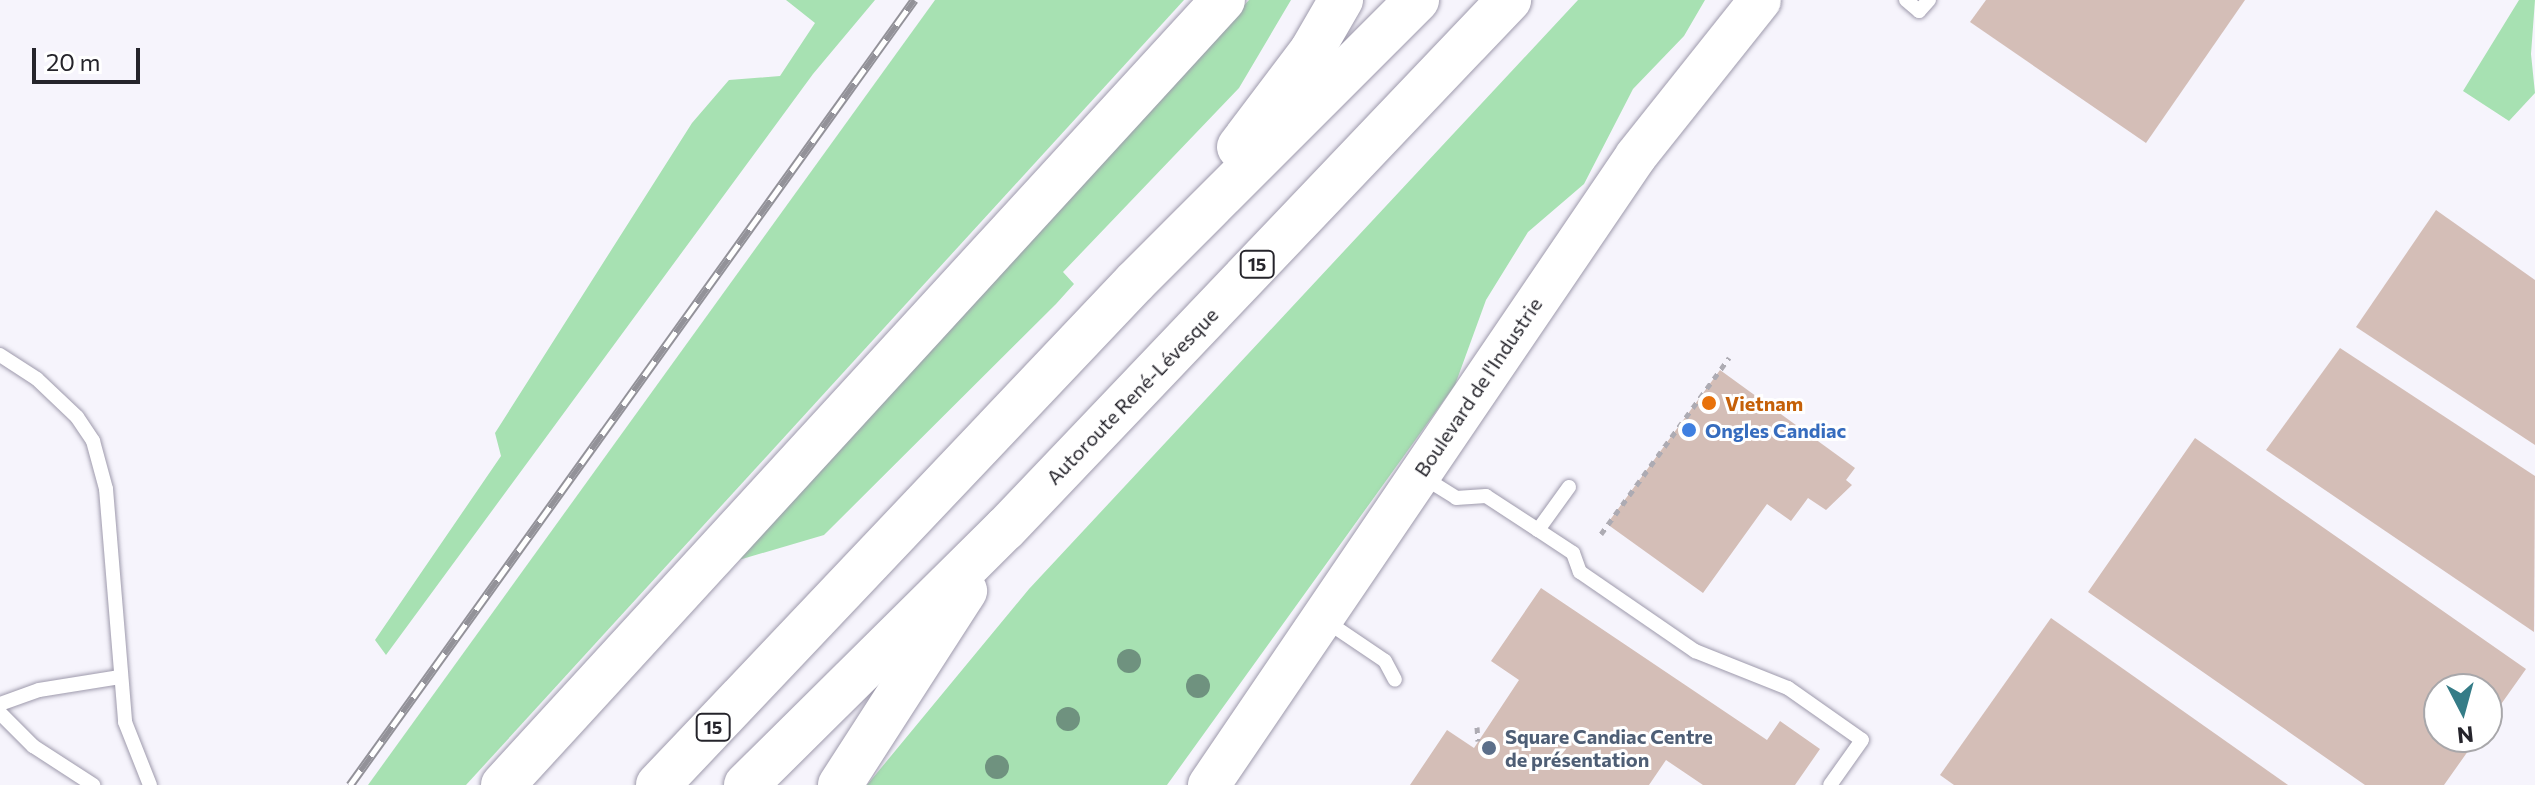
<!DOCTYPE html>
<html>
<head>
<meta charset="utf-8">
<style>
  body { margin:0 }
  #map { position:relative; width:2535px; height:785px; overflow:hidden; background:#f6f4fc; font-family:Commissioner,sans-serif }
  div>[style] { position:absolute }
  .green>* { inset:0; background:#a7e1b2 }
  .building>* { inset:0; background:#d4beb7 }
  .path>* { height:5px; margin-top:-2.5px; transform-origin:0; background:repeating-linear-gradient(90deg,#adabb3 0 6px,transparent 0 12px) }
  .roads { filter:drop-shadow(0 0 2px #9e9aac) drop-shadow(0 0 2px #9e9aac) }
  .lane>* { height:14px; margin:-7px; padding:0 7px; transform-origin:7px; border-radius:7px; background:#fff }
  .secondary>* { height:42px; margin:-21px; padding:0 21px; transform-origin:21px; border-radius:21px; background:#fff }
  .primary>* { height:44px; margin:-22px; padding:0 22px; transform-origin:22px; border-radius:22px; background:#fff }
  .highway>* { height:44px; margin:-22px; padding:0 22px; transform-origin:22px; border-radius:22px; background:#fff }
  .rail>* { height:9px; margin-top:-4.5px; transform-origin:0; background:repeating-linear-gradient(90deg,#fff 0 18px,#939299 0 36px); box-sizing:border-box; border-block:2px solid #939299 }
  .trees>* { width:24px; height:24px; margin:-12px; border-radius:50%; background:#6f927f }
  .dots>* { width:22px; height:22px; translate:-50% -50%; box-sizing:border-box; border:4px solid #fff; border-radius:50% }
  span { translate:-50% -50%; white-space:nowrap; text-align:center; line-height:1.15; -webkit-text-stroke:6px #fff; paint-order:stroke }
  .shield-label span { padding:2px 6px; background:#fff; border:2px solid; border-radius:6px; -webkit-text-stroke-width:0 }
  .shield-label { font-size:18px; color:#25242b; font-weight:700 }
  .street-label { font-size:20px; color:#25242b }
  .food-label { font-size:20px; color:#c56008; font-weight:700 }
  .left { translate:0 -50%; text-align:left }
  .shop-label { font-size:20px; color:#366cbe; font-weight:700 }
  .service-label { font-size:20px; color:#4e5e75; font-weight:700 }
  .north { position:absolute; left:2423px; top:673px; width:80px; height:80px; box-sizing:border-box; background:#fff; border:2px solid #a8a7aa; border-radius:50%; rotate:174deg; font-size:22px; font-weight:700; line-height:32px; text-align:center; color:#25242b }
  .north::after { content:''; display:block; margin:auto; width:28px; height:36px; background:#357c87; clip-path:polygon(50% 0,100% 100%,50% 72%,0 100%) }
  .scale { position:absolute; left:32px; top:48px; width:108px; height:36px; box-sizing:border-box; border:4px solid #25242b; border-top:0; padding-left:10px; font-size:24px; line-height:28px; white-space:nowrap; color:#25242b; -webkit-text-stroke:6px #fff; paint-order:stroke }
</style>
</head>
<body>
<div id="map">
  <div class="green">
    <div style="clip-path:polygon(786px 0,875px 0,813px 74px,386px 655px,375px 640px,501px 456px,495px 433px,692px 123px,729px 80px,780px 76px,815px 23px)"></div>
    <div style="clip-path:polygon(935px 0,1184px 0,466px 785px,368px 785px)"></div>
    <div style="clip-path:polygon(1249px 0,1291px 0,1239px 88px,1063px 272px,1074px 284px,1056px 304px,824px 535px,732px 562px)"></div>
    <div style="clip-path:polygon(1578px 0,1705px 0,1684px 36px,1633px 89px,1584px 184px,1528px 232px,1486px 300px,1455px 385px,1167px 785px,867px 785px,1029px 589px)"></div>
    <div style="clip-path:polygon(2519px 0,2535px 0,2531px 54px,2535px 93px,2509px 121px,2463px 91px)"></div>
  </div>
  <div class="building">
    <div style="clip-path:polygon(1986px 0,2245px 0,2146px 143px,1970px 22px)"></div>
    <div style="clip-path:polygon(2436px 210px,2535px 280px,2535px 445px,2356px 327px)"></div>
    <div style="clip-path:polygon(2340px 348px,2535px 476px,2534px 632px,2266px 450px)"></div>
    <div style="clip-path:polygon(1720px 370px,1855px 468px,1846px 480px,1852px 485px,1826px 510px,1808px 498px,1791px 521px,1767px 504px,1703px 593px,1607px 524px)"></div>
    <div style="clip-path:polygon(2195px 438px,2526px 669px,2487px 724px,2487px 689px,2439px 689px,2439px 737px,2478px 737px,2444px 785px,2365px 785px,2088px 592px)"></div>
    <div style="clip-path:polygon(1541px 588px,1767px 740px,1780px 721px,1820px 749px,1795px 785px,1703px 785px,1666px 760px,1649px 785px,1410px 785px,1447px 730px,1474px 748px,1519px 680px,1491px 661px)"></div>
    <div style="clip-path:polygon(2051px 618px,2288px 785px,1954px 785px,1940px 775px)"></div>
  </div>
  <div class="path">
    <div style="left:1601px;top:534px;width:218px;rotate:-54deg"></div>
    <div style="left:1477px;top:727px;width:14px;rotate:86deg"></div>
  </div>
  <div class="roads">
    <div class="lane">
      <div style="left:1906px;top:0;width:17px;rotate:40deg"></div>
      <div style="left:1919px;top:11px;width:15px;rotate:-48deg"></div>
      <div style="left:0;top:355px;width:44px;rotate:33deg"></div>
      <div style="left:37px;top:379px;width:55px;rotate:43.5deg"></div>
      <div style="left:77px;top:417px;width:29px;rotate:56deg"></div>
      <div style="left:93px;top:441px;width:50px;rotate:74.8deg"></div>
      <div style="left:106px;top:489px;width:234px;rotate:85.3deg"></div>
      <div style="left:125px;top:722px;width:68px;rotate:68.4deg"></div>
      <div style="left:1423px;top:477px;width:39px;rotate:32deg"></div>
      <div style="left:1456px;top:498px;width:30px;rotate:-4deg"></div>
      <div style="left:1486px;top:496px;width:62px;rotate:33.2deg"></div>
      <div style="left:1538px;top:530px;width:53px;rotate:-54.2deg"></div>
      <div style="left:1538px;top:530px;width:42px;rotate:33.3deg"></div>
      <div style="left:1573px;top:553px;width:20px;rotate:70deg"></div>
      <div style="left:1580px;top:572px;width:140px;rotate:34.5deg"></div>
      <div style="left:1695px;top:651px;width:100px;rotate:21.7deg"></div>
      <div style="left:1788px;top:688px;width:90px;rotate:35.1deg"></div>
      <div style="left:1862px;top:740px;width:55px;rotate:125.4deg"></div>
      <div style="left:1326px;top:621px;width:71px;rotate:34.1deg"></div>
      <div style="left:1385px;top:661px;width:21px;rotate:62deg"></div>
      <div style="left:0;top:704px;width:41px;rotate:-19.7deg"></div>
      <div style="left:39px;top:690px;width:82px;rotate:-9.1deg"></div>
      <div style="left:0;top:713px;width:47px;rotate:45deg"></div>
      <div style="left:33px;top:746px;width:72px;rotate:33deg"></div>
    </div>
    <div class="secondary">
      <div style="left:1209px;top:785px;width:760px;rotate:-55.83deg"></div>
      <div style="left:1636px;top:156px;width:199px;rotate:-51.5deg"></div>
    </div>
    <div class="primary">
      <div style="left:503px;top:785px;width:1065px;rotate:-47.47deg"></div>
    </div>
    <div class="highway">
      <div style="left:1239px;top:147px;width:121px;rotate:-53deg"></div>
      <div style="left:1312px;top:50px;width:58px;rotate:-59.9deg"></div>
      <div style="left:658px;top:785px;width:693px;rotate:-46.52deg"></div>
      <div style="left:1135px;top:282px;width:399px;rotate:-45deg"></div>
      <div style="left:746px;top:785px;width:364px;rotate:-44.7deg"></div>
      <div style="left:1005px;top:529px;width:731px;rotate:-46.39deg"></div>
      <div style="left:840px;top:785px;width:231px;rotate:-57.2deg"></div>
    </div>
  </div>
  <div class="rail">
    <div style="left:350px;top:785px;width:967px;rotate:-54.3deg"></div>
  </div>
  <div class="trees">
    <div style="left:1129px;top:661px"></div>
    <div style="left:1198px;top:686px"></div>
    <div style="left:1068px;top:719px"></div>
    <div style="left:997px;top:767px"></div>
  </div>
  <div class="dots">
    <div style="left:1709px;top:403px;background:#e8710a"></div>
    <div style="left:1689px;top:430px;background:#3f7fe0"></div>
    <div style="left:1489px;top:748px;background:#5c6f8a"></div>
  </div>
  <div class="shield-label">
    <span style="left:1257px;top:264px">15</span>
    <span style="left:713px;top:727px">15</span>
  </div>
  <div class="street-label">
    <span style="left:1478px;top:387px;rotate:-56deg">Boulevard de l'Industrie</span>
    <span style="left:1132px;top:396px;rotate:-46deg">Autoroute René-Lévesque</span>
  </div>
  <div class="food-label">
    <span class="left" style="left:1725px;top:403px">Vietnam</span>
  </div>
  <div class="shop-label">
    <span class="left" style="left:1705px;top:430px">Ongles Candiac</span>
  </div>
  <div class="service-label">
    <span class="left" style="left:1505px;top:748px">Square Candiac Centre<br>de présentation</span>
  </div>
  <div class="north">N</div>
  <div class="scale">20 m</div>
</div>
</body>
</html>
